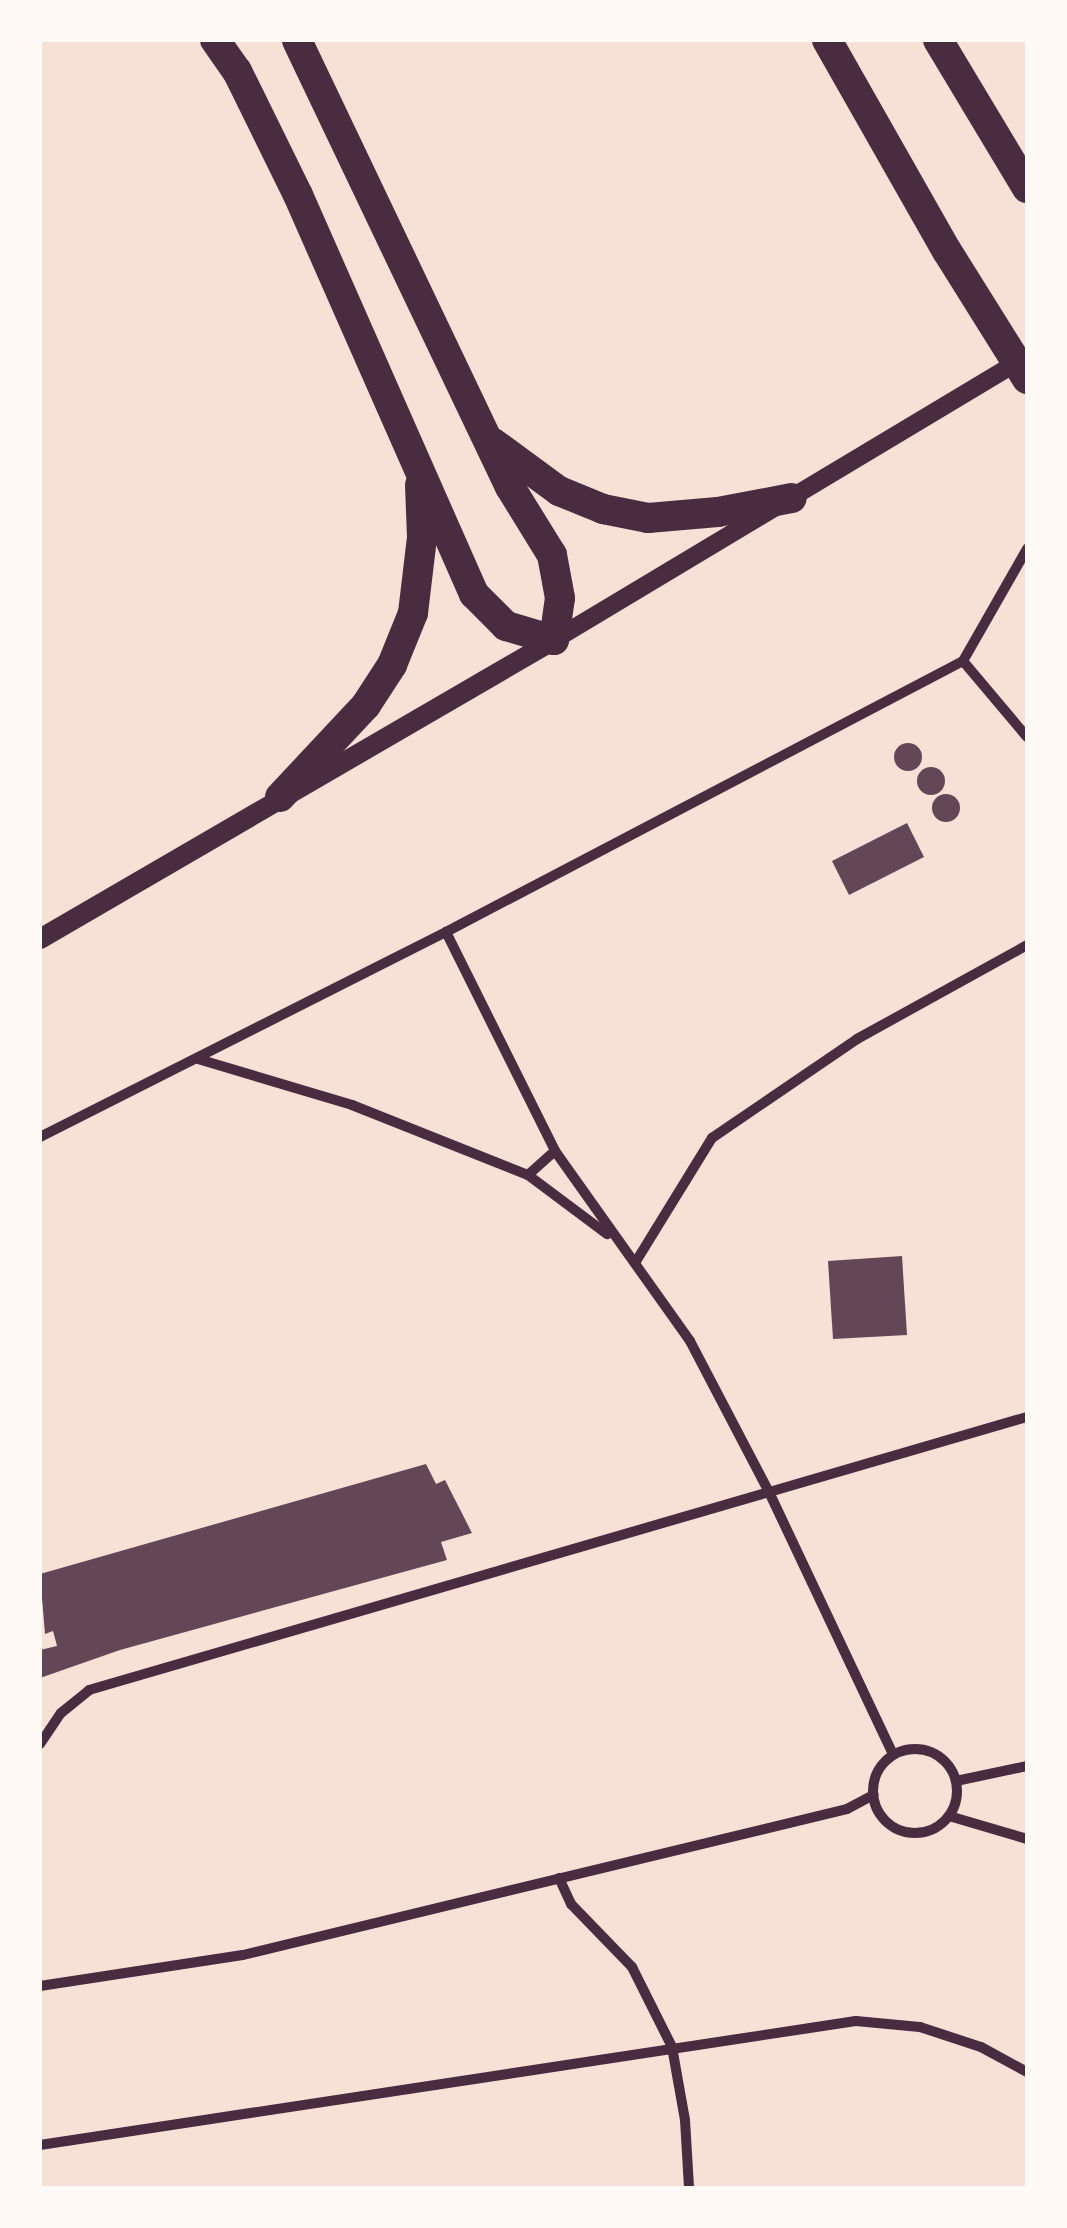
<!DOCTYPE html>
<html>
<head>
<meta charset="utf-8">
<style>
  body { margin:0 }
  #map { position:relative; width:1067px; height:2228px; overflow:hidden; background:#f7e1d7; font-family:Arial,sans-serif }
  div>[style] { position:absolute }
  .building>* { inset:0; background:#644757 }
  .round { border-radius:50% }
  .minor>* { height:10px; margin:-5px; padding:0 5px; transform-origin:5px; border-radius:5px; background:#4a2c40 }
  .minor>.ring { margin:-5px; padding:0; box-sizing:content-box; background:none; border:10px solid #4a2c40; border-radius:50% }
  .tertiary>* { height:18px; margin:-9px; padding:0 9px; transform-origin:9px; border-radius:9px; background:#4a2c40 }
  .secondary>* { height:20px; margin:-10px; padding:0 10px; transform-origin:10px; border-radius:10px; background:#4a2c40 }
  .motorway>* { height:30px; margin:-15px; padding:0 15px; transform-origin:15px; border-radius:15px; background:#4a2c40 }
  span { translate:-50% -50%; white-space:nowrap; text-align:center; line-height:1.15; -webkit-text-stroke:9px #fffaf5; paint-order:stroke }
  .frame { position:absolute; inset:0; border:42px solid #fffaf5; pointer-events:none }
</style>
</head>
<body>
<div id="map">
  <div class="building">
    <div class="round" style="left:894px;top:743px;width:28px;height:28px"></div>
    <div class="round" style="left:917px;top:767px;width:28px;height:28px"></div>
    <div class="round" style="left:932px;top:794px;width:28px;height:28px"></div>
    <div style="clip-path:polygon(907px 823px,924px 857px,849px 895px,832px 861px)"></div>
    <div style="clip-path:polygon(902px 1256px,907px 1335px,833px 1339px,828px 1261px)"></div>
    <div style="clip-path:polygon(426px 1464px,436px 1484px,445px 1480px,472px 1533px,441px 1542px,447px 1560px,120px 1650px,40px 1678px,40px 1650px,57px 1646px,53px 1631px,45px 1634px,40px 1574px)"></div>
  </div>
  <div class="minor">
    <div style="left:963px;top:661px;width:99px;rotate:49.9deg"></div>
    <div style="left:446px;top:932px;width:245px;rotate:63.5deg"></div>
    <div style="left:555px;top:1151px;width:233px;rotate:54.6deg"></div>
    <div style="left:690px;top:1341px;width:170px;rotate:62.4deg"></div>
    <div style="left:769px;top:1492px;width:290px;rotate:64.7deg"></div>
    <div style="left:198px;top:1059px;width:161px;rotate:16.6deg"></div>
    <div style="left:352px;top:1105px;width:189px;rotate:21.7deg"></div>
    <div style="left:528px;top:1175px;width:99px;rotate:36.8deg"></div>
    <div style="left:40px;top:1137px;width:455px;rotate:-26.8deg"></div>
    <div style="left:446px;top:932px;width:584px;rotate:-27.66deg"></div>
    <div style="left:963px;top:661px;width:129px;rotate:-60.3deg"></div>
    <div style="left:528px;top:1175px;width:36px;rotate:-42deg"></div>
    <div style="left:635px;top:1263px;width:147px;rotate:-58.4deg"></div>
    <div style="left:712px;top:1138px;width:176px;rotate:-34.3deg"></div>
    <div style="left:857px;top:1039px;width:194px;rotate:-28.9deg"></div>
    <div style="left:40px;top:1744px;width:37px;rotate:-56deg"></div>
    <div style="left:61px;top:1713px;width:36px;rotate:-39deg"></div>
    <div style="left:89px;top:1690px;width:977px;rotate:-16.23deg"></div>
    <div class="ring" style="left:873px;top:1749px;width:74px;height:74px"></div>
    <div style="left:956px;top:1781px;width:73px;rotate:-11.9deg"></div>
    <div style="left:949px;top:1816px;width:81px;rotate:16.4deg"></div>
    <div style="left:559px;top:1878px;width:29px;rotate:65deg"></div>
    <div style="left:571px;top:1904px;width:88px;rotate:45.9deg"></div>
    <div style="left:632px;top:1967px;width:89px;rotate:63.4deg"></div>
    <div style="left:672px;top:2047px;width:74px;rotate:79.9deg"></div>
    <div style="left:685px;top:2120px;width:68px;rotate:86.6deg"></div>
    <div style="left:40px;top:1986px;width:205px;rotate:-8.7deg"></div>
    <div style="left:243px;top:1955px;width:621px;rotate:-13.59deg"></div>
    <div style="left:847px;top:1809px;width:30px;rotate:-28deg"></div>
    <div style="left:40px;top:2145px;width:825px;rotate:-8.64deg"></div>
    <div style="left:856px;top:2021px;width:64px;rotate:5.4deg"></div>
    <div style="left:920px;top:2027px;width:64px;rotate:18.2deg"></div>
    <div style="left:981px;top:2047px;width:52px;rotate:28.5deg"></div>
  </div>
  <div class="tertiary">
    <div style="left:554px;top:640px;width:545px;rotate:-30.95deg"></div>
  </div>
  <div class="secondary">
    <div style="left:40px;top:939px;width:595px;rotate:-30.19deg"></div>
  </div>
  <div class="motorway">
    <div style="left:215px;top:40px;width:38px;rotate:55deg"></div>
    <div style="left:237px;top:71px;width:138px;rotate:63.8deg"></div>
    <div style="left:298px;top:195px;width:436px;rotate:66.2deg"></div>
    <div style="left:474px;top:594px;width:45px;rotate:45deg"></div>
    <div style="left:506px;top:626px;width:50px;rotate:16.3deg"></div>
    <div style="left:554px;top:640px;width:42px;rotate:-81.9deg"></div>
    <div style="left:560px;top:598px;width:44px;rotate:-100.5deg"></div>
    <div style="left:552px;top:555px;width:80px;rotate:-121.7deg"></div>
    <div style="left:510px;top:487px;width:495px;rotate:-115.5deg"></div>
    <div style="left:827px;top:40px;width:243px;rotate:60.4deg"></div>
    <div style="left:947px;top:251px;width:151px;rotate:58deg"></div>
    <div style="left:938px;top:40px;width:173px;rotate:59deg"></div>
    <div style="left:492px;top:442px;width:83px;rotate:36.2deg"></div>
    <div style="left:559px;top:491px;width:48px;rotate:22.2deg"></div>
    <div style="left:603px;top:509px;width:46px;rotate:11.3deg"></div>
    <div style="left:648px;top:518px;width:70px;rotate:-4.9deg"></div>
    <div style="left:718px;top:512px;width:75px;rotate:-10.7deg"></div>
    <div style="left:280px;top:797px;width:126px;rotate:-46.9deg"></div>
    <div style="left:366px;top:705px;width:48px;rotate:-57deg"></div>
    <div style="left:392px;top:665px;width:56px;rotate:-68deg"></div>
    <div style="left:413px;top:613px;width:77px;rotate:-83.2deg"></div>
    <div style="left:422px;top:537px;width:52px;rotate:-92.2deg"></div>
  </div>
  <div class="frame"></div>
</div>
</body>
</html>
